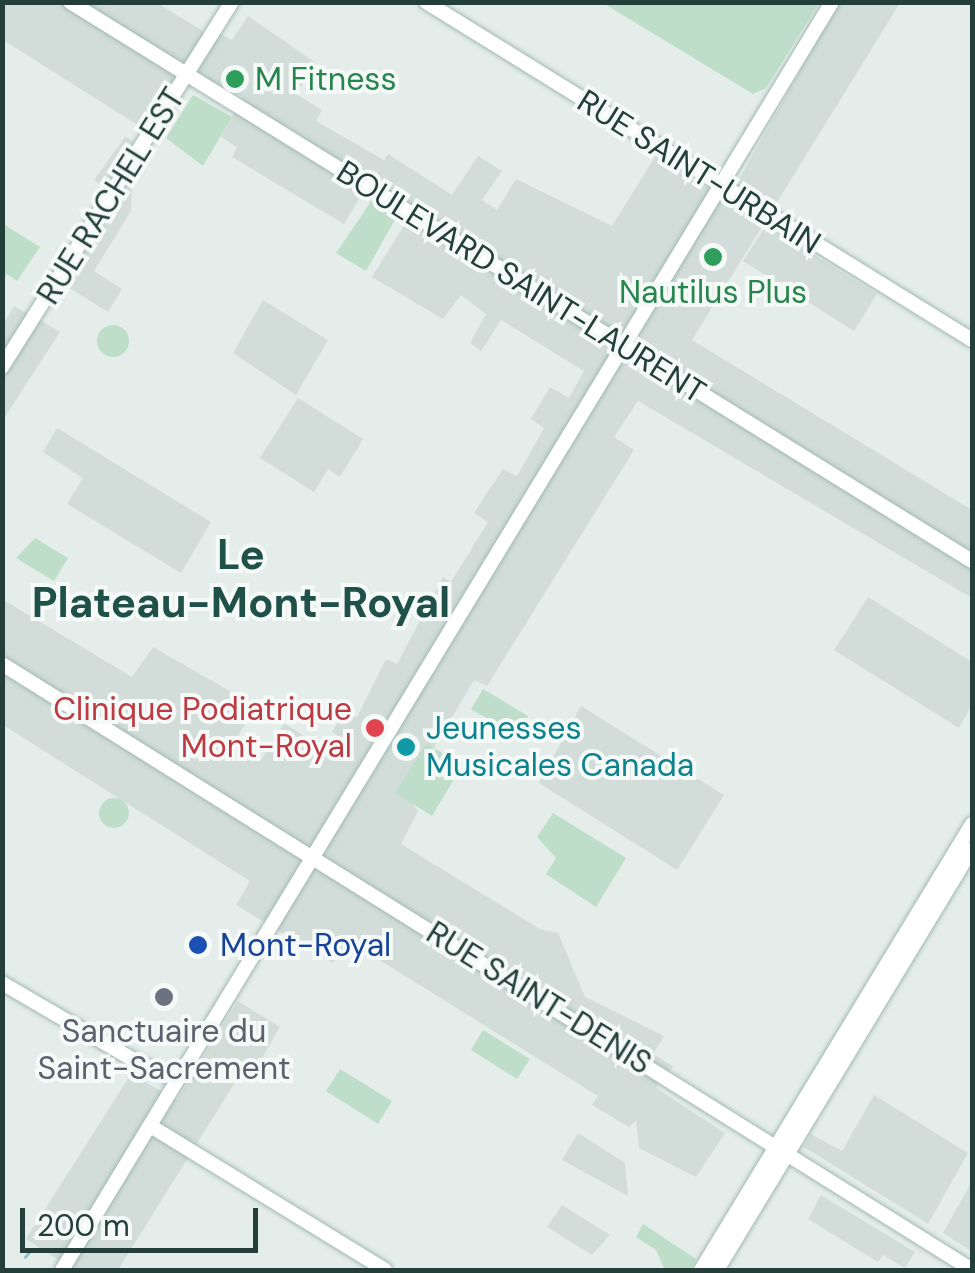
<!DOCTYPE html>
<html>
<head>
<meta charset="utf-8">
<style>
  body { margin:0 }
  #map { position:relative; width:975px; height:1273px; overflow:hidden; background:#e4edea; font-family:"DM Sans",sans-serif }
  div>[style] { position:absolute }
  .built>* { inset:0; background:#d2ddd9 }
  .green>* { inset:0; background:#bedec9 }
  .round { border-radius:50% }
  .stream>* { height:2.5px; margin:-1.25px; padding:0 1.25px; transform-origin:1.25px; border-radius:1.25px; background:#8ec1d1 }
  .roads { filter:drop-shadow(0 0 2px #a3b9b3) drop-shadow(0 0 2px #a3b9b3) }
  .secondary>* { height:14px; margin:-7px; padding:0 7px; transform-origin:7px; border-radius:7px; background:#fff }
  .dots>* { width:28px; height:28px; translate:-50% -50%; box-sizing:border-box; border:5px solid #f5faf8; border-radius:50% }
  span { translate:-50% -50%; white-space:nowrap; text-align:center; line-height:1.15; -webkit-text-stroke:8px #f5faf8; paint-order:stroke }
  .leisure-label { font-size:32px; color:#27864d }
  .left { translate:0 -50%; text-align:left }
  .street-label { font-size:32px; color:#243f39 }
  .health-label { font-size:32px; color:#be3a42 }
  .right { translate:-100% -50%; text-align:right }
  .culture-label { font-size:32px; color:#0d838f }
  .transit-label { font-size:32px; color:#164399 }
  .worship-label { font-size:32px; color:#5b616d }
  .district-label { font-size:42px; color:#205148; font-weight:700 }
  .frame { position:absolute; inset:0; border:5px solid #243f39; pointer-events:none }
  .scale { position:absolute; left:20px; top:1208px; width:238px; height:45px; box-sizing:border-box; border:5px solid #243f39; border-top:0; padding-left:12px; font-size:30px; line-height:35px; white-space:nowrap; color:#243f39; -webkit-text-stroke:8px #f5faf8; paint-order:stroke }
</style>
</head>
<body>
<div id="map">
  <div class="built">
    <div style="clip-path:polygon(3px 3px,157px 3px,213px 37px,217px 32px,232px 40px,248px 16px,316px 63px,296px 94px,322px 110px,316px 121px,384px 160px,388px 154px,452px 195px,478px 156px,502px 171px,482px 200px,497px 210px,516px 179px,612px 226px,655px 157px,727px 201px,823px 30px,832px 3px,900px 3px,692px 340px,972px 510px,972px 598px,638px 401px,614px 437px,634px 450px,487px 686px,474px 680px,406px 795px,418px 811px,401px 844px,540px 929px,558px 933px,585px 997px,664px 1036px,653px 1054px,673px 1066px,656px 1088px,725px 1133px,696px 1177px,639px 1148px,636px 1120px,629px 1127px,592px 1105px,598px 1096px,349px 941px,333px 963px,236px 905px,250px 881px,3px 725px,2px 599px,132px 677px,153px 647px,256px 706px,234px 743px,261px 760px,284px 723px,340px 759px,350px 743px,332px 732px,344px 712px,357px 717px,386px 659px,397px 664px,443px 577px,451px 582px,488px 522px,474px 513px,503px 469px,517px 476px,544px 428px,531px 419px,550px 387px,569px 398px,584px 371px,501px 320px,481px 351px,470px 343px,486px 314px,461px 295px,443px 319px,372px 277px,413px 211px,368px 184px,344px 224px,232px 157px,237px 147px,221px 137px,243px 97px,187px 76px,146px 138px,141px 127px,3px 40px)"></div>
    <div style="clip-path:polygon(125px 137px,133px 141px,131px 211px,94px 271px,122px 289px,108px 312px,58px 281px,35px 317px,60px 332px,3px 420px,3px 325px,14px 306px,33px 317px,72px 256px,104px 187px,94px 180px)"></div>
    <div style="clip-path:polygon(766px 225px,877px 294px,854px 331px,743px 261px)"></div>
    <div style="clip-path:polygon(263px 300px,328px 340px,296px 395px,233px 353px)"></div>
    <div style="clip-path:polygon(298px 398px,363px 439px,340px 477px,328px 469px,314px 492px,260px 458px)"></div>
    <div style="clip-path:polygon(57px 428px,211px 522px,181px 573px,67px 504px,83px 478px,43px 452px)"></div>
    <div style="clip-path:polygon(868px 597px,972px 662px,972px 705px,959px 728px,834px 650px)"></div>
    <div style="clip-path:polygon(581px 706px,724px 795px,677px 870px,539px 783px)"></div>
    <div style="clip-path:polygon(238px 1001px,280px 1027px,258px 1065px,249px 1060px,118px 1270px,54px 1270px,60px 1261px,26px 1239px,131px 1074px,177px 1100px)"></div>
    <div style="clip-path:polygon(874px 1095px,968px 1153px,928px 1224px,804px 1147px,811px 1134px,842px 1151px)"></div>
    <div style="clip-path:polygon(578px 1133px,625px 1163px,628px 1196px,562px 1160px)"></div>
    <div style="clip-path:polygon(972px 1181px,972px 1252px,943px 1233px)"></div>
    <div style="clip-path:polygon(821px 1195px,915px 1252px,905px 1268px,883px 1255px,878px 1262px,808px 1219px)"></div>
    <div style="clip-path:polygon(562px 1205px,610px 1235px,592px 1255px,547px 1227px)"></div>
  </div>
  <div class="green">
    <div style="clip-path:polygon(603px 3px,819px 2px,819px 3px,766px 88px,753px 94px)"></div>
    <div style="clip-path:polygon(193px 95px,232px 117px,203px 166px,166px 138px)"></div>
    <div style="clip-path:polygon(372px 200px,397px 216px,366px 271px,336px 253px)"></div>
    <div style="clip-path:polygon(3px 224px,40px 247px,17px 281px,7px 274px,3px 281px)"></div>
    <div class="round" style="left:97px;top:325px;width:32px;height:32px"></div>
    <div style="clip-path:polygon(35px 538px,68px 558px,54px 581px,16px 558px)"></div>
    <div style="clip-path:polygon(483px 689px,528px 716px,517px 736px,471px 709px)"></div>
    <div style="clip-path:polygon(426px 744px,463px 764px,432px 816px,395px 793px)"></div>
    <div class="round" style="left:99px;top:798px;width:30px;height:30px"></div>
    <div style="clip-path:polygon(553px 813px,626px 858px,596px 907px,546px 874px,556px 858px,537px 837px)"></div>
    <div style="clip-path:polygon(483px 1030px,530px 1059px,517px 1079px,471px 1050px)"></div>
    <div style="clip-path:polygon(340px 1069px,392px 1101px,378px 1124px,326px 1091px)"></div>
    <div style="clip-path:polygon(643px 1224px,696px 1259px,690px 1270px,665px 1270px,656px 1250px,636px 1237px)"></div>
  </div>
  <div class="stream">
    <div style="left:25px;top:1257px;width:8px;rotate:-50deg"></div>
  </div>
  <div class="roads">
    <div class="secondary">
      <div style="left:70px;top:2px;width:1061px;rotate:31.79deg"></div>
      <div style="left:426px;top:2px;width:642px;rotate:31.76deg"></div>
      <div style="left:2px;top:367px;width:431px;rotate:-57.8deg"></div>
      <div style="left:2px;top:664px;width:1144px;rotate:31.99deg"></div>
      <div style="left:2px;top:983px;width:159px;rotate:30.3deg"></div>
      <div style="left:139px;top:1063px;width:30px;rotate:23deg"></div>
      <div style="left:167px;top:1075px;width:20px;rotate:-6deg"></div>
      <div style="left:152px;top:1127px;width:273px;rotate:31.5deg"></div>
      <div style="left:62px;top:1270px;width:1483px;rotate:-58.73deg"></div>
      <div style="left:701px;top:1270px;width:522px;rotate:-58.72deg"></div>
      <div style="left:717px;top:1270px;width:492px;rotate:-58.8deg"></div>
    </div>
  </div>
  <div class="dots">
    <div style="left:235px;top:79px;background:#2e9e5b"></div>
    <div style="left:713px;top:257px;background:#2e9e5b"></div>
    <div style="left:375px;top:728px;background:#e0444e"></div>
    <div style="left:406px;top:747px;background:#0f9aa8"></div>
    <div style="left:198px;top:945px;background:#1a4fb4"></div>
    <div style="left:164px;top:997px;background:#6b7280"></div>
  </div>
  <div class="leisure-label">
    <span class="left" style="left:255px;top:79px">M Fitness</span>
    <span style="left:713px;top:292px">Nautilus Plus</span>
  </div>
  <div class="street-label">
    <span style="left:699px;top:172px;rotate:32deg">RUE SAINT-URBAIN</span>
    <span style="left:111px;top:196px;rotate:-58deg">RUE RACHEL EST</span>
    <span style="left:521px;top:282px;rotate:32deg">BOULEVARD SAINT-LAURENT</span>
    <span style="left:539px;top:998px;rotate:32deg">RUE SAINT-DENIS</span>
  </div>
  <div class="health-label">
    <span class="right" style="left:352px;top:728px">Clinique Podiatrique<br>Mont-Royal</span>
  </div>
  <div class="culture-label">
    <span class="left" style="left:426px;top:747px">Jeunesses<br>Musicales Canada</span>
  </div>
  <div class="transit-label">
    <span class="left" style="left:220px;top:945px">Mont-Royal</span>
  </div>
  <div class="worship-label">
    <span style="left:164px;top:1050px">Sanctuaire du<br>Saint-Sacrement</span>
  </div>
  <div class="district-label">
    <span style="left:241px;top:579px">Le<br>Plateau-Mont-Royal</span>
  </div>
  <div class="frame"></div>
  <div class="scale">200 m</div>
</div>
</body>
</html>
